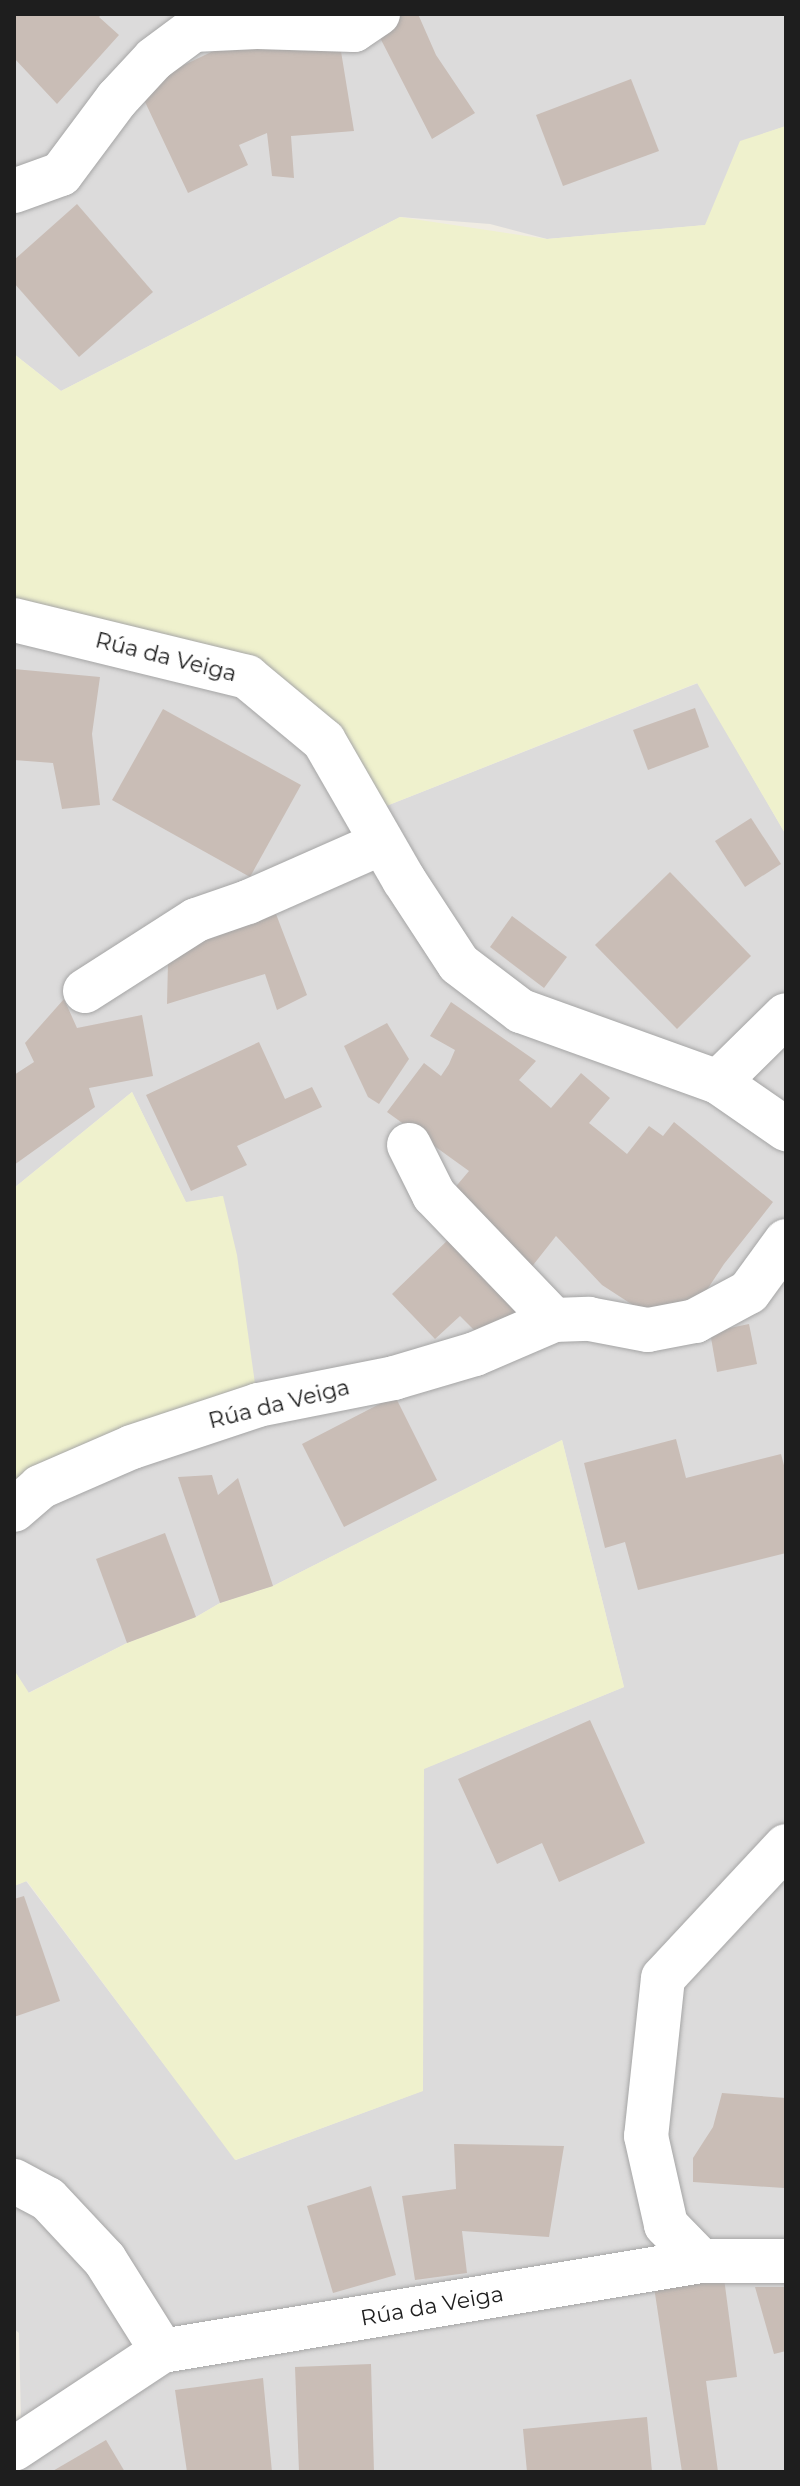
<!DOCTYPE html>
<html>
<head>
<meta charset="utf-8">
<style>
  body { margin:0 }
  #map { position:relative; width:800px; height:2486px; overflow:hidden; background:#f0ece3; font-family:Montserrat,sans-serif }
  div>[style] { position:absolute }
  .residential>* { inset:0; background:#dcdbdb }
  .farmland>* { inset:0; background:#eff1cd }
  .building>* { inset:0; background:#c9bdb6 }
  .roads { filter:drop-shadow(0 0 2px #a5a5a5) drop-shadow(0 0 2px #a5a5a5) }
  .minor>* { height:44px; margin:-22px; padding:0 22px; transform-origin:22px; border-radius:22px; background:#fff }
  span { translate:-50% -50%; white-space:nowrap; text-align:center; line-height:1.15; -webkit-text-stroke:7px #fff; paint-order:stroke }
  .street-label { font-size:22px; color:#1e1e1e }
  .frame { position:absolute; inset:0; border:16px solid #1e1e1e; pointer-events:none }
</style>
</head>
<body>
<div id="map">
  <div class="residential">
    <div style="clip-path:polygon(14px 14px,786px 14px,786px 126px,740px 142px,706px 225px,547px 239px,490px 224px,400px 217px,61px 391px,14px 354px)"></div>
    <div style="clip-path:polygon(14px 623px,247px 677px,366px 814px,698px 683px,786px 835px,786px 2472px,14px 2472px,14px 2424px,21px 2420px,19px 2333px,14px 2329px,14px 1886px,26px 1881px,236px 2160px,422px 2091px,423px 1769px,624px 1687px,562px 1440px,273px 1586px,220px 1603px,196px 1617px,127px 1643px,28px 1693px,14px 1670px,14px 1510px,222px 1196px,186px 1203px,132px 1092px,14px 1188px)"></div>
  </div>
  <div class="farmland">
    <div style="clip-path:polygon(786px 126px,786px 835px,697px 683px,366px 814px,247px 677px,14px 623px,14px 354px,61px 391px,400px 217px,547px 239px,705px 225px,740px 141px)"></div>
    <div style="clip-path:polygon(132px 1092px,186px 1202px,223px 1196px,237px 1255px,258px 1405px,14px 1510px,14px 1188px)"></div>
    <div style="clip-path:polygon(562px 1440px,624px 1687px,424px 1769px,423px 2091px,235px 2160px,27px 1881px,14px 1886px,14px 1670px,29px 1693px,127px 1643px,196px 1617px,220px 1603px,273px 1586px)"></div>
  </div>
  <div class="building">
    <div style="clip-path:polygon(14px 14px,102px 14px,99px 17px,119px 35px,57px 104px,14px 58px)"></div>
    <div style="clip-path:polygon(398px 14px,418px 14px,436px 55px,475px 113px,432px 139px,374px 26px)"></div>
    <div style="clip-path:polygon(339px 39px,354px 131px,291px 136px,294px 178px,272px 176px,267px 133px,239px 145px,248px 165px,188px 193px,138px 87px,228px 44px)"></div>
    <div style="clip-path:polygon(631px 79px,659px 151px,563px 186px,536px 115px)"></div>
    <div style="clip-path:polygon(77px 204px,153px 292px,79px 357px,14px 283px,14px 260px)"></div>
    <div style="clip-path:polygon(14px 669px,100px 677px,92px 734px,100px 805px,62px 809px,53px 763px,14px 760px)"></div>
    <div style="clip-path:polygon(695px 708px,709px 747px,648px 770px,633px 730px)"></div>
    <div style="clip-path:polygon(163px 709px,301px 785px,250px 877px,112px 800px)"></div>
    <div style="clip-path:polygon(751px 818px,781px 864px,745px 887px,715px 841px)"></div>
    <div style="clip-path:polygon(670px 872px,751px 956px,677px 1029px,595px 945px)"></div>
    <div style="clip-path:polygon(276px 914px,307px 995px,277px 1010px,265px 974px,167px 1004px,168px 962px,193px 945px)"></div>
    <div style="clip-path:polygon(512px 916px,567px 957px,544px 988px,490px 947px)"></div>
    <div style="clip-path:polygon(64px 999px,77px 1028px,142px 1015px,153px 1076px,89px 1088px,95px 1107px,14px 1165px,14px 1075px,34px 1062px,25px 1043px)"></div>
    <div style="clip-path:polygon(451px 1002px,536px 1061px,519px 1080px,551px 1108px,581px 1073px,610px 1098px,589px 1123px,627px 1154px,649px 1126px,663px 1136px,674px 1122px,773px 1202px,724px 1264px,695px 1308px,642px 1311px,602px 1285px,556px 1236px,530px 1269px,447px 1197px,469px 1171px,387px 1112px,424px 1063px,441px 1076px,449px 1064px,455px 1050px,430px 1036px)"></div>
    <div style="clip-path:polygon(387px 1023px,409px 1059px,379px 1104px,368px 1097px,344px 1046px)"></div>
    <div style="clip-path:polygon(259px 1042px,285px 1099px,312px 1087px,322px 1107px,237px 1146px,247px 1165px,191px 1191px,146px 1095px)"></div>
    <div style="clip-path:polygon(452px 1236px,530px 1316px,481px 1337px,460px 1316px,435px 1339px,392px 1294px)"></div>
    <div style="clip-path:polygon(749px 1324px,757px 1364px,717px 1372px,710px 1332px)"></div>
    <div style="clip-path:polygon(395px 1396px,437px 1480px,344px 1527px,302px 1444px)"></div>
    <div style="clip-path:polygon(676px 1439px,686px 1478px,781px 1454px,786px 1473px,786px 1553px,638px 1590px,625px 1542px,605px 1548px,584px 1463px)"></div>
    <div style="clip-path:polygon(212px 1475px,218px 1495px,238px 1478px,273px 1586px,220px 1603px,178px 1477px)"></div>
    <div style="clip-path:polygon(165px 1533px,196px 1617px,127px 1643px,96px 1559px)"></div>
    <div style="clip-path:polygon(590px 1720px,645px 1843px,559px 1882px,542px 1843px,497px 1864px,458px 1779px)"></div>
    <div style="clip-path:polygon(24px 1896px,60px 2001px,14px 2017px,14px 1899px)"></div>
    <div style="clip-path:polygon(722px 2093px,786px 2098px,784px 2188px,693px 2182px,693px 2158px,713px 2127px)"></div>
    <div style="clip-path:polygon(454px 2144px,564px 2146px,549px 2237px,462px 2231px,467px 2273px,415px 2280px,402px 2196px,456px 2189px)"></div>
    <div style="clip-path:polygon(371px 2186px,396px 2275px,333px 2293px,307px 2206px)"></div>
    <div style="clip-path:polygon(724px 2278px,737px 2377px,706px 2381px,718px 2472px,682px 2472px,654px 2287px)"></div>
    <div style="clip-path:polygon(755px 2287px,786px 2287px,786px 2351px,774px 2354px)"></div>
    <div style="clip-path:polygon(371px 2364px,374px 2472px,299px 2472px,295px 2367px)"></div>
    <div style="clip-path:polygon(263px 2378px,272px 2472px,187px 2472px,175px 2390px)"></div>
    <div style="clip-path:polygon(647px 2417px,652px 2472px,527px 2472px,523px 2429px)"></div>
    <div style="clip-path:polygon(106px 2440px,125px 2472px,51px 2472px)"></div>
  </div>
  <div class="roads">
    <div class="minor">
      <div style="left:14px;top:191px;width:50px;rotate:-19.9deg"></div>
      <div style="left:61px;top:174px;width:94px;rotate:-53.3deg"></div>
      <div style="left:117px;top:99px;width:54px;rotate:-47.2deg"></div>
      <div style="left:154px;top:59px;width:49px;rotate:-36.6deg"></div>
      <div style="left:193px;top:30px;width:64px;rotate:-2.7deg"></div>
      <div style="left:257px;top:27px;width:97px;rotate:1.8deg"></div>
      <div style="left:354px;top:30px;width:29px;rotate:-34deg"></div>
      <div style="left:14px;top:620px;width:240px;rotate:13.7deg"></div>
      <div style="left:247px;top:677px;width:100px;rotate:39.7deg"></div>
      <div style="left:324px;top:741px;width:160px;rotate:60.1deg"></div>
      <div style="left:404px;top:880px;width:100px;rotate:56.8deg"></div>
      <div style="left:459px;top:964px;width:78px;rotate:37.2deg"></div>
      <div style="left:521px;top:1011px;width:209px;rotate:19.8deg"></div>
      <div style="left:718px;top:1082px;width:83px;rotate:34.7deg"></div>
      <div style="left:85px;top:991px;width:132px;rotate:-32.6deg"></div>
      <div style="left:196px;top:920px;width:55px;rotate:-19.1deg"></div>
      <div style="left:248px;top:902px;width:146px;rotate:-23.8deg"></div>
      <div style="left:718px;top:1082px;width:95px;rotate:-44.6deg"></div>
      <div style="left:409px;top:1145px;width:56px;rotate:63.4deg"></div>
      <div style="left:434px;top:1195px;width:173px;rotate:46.2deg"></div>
      <div style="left:14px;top:1510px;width:35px;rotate:-41deg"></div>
      <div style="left:40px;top:1487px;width:100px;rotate:-23.5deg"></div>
      <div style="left:132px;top:1447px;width:133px;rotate:-18.4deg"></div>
      <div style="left:258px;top:1405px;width:139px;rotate:-11.2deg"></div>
      <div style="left:394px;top:1378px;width:84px;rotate:-16.5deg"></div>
      <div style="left:475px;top:1354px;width:86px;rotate:-23.3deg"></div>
      <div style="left:554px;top:1320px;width:35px;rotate:-2deg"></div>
      <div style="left:589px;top:1319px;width:60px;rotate:10.6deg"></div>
      <div style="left:648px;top:1330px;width:48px;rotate:-10.8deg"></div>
      <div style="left:695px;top:1321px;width:61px;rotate:-28.2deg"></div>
      <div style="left:749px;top:1292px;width:63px;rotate:-54deg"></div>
      <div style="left:786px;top:1846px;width:180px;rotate:133deg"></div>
      <div style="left:663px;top:1978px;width:159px;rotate:96.1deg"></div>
      <div style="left:646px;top:2136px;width:91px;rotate:77.3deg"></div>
      <div style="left:666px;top:2225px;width:50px;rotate:45.8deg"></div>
      <div style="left:701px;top:2261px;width:85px"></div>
      <div style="left:14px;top:2181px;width:38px;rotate:28deg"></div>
      <div style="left:48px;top:2199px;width:83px;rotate:46.9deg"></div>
      <div style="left:105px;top:2260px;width:107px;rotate:57.9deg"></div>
      <div style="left:14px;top:2449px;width:178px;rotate:-33.5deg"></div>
      <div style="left:162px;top:2351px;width:546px;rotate:-9.48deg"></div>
    </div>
  </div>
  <div class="street-label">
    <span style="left:166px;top:657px;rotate:14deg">Rúa da Veiga</span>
    <span style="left:279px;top:1404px;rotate:-14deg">Rúa da Veiga</span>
    <span style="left:432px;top:2306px;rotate:-10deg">Rúa da Veiga</span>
  </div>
  <div class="frame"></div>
</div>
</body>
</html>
